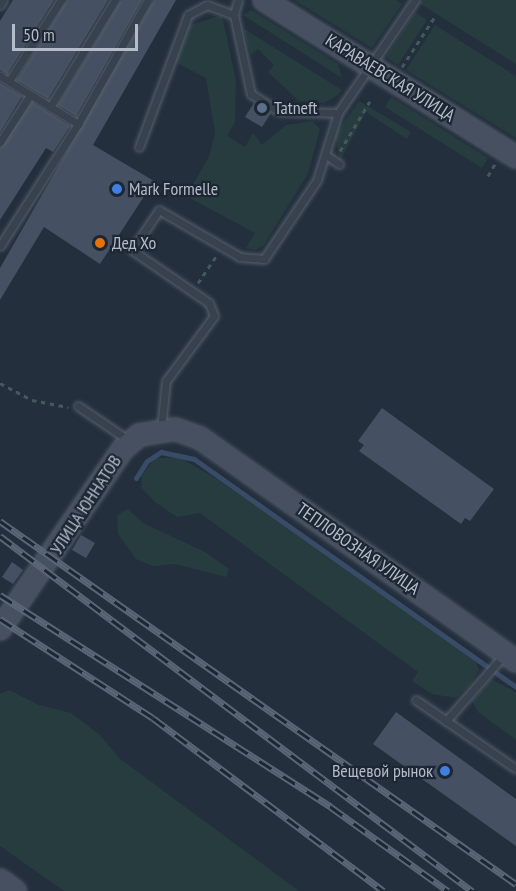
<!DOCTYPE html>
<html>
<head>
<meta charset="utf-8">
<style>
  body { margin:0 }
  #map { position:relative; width:516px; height:891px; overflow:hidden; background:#242f3e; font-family:"PT Sans Narrow",sans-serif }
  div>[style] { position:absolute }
  .green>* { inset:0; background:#263c3f }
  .stream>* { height:5px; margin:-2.5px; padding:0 2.5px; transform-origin:2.5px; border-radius:2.5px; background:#394c67 }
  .building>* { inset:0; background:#455162 }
  .path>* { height:3px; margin-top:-1.5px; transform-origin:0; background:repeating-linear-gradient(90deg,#44595c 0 4.5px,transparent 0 9px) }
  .roads { filter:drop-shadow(0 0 2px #565f6c) drop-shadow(0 0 2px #565f6c) }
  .lane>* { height:7px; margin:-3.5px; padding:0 3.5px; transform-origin:3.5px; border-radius:3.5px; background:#38414e }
  .secondary>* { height:20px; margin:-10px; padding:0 10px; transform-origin:10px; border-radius:10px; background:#465061 }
  .rail>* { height:7px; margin-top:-3.5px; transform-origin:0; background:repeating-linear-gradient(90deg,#1d2633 0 14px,#5a6575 0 28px); box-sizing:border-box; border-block:2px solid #5a6575 }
  .dots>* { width:16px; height:16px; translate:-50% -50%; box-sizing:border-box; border:3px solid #1d2633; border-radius:50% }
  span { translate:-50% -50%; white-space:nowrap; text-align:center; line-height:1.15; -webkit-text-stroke:4.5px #1d2633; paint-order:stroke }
  .street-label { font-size:18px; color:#b4bcc9 }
  .poi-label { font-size:18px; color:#b4bcc9 }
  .left { translate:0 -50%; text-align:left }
  .right { translate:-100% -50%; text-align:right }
  .scale { position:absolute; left:12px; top:24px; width:126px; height:27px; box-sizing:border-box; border:3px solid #b4bcc9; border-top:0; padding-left:8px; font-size:18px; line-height:21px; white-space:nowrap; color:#b4bcc9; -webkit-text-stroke:4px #1d2633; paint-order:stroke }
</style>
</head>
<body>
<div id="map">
  <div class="green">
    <div style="clip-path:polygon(294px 0,396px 0,402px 4px,372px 48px)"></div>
    <div style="clip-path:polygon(414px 0,516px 0,516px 64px)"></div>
    <div style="clip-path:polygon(251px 10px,338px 64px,342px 78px,243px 15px)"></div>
    <div style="clip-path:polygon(415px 12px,427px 20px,398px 65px,386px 57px)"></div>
    <div style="clip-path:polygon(222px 15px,236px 81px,235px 122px,227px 136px,245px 147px,253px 133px,262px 145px,286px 125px,312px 121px,320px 129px,308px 174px,263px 246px,255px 250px,246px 248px,255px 233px,186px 196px,209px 157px,215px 133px,206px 78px,175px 62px,175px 53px,187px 26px)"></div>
    <div style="clip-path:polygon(435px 25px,516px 76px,516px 138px,406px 70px)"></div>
    <div style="clip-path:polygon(243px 28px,342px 90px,338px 95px,324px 103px,299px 101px,268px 72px,274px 65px,258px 49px,251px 55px)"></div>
    <div style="clip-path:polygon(391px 97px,488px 158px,482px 168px,385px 107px)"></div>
    <div style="clip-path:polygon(359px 101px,411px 132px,407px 139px,366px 112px,340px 161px,335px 135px)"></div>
    <div style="clip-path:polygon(155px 458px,180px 458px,219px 480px,474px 657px,479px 670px,470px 685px,456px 698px,432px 694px,412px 681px,418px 672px,200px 513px,177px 517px,155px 502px,141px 487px,142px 475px)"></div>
    <div style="clip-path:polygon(128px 509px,143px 523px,205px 552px,229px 569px,226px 577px,175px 564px,153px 566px,136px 559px,118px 534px,117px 515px)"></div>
    <div style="clip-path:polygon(491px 679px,516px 692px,516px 740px,478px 712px,472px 701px)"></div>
    <div style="clip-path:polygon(9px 690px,39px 705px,71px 713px,100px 735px,119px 758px,299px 891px,64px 891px,0 846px,0 694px)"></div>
  </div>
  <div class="stream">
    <div style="left:136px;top:478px;width:20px;rotate:-57deg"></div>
    <div style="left:147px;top:461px;width:17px;rotate:-33deg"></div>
    <div style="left:161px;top:452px;width:34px;rotate:12deg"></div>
    <div style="left:194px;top:459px;width:395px;rotate:35.3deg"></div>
  </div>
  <div class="building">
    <div style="clip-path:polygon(13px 0,54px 0,7px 74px,0 70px,0 21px)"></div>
    <div style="clip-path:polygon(67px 0,108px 0,48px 99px,17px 80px)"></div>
    <div style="clip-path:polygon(121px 0,142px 0,76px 116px,58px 105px)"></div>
    <div style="clip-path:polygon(154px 0,176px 0,93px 145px,154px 181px,100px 264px,44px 227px,0 300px,0 268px)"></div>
    <div style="clip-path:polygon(0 83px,22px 96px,0 132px)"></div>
    <div style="clip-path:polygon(32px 102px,70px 126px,53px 152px,46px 148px,0 220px,0 148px)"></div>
    <div style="clip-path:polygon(254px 103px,271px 113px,262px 127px,245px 117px)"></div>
    <div style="clip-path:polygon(382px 408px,494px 489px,470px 521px,465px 518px,461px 524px,359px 451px,364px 445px,358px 441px)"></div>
    <div style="clip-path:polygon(81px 535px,95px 543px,86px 558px,72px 550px)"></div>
    <div style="clip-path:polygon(12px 562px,23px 570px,13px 584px,2px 577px)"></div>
    <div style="clip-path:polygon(396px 712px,516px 799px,516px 846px,373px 744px)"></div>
  </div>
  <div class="path">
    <div style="left:402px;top:67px;width:59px;rotate:-56.9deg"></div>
    <div style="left:340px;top:151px;width:58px;rotate:-59deg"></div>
    <div style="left:488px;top:176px;width:14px;rotate:-60deg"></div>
    <div style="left:198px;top:283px;width:32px;rotate:-56deg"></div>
    <div style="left:0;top:383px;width:36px;rotate:28deg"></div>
    <div style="left:32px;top:400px;width:37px;rotate:11deg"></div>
  </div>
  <div class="roads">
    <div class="lane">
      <div style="left:238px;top:0;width:16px;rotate:105deg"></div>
      <div style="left:234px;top:15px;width:81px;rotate:77.9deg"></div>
      <div style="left:251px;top:94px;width:32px;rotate:32deg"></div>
      <div style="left:278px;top:111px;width:60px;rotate:1.9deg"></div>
      <div style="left:0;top:5px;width:6px;rotate:-59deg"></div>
      <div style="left:0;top:76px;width:92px;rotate:31.6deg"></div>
      <div style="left:78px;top:124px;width:145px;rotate:122.6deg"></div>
      <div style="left:9px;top:81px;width:96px;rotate:-57.3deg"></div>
      <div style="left:50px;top:107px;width:125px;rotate:-58.7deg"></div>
      <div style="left:78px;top:124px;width:142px;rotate:-60.6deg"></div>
      <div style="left:0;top:142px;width:56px;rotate:-57.4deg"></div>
      <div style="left:139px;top:147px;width:141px;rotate:-69.6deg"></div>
      <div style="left:188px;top:15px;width:21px;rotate:-28deg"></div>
      <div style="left:207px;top:5px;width:29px;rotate:20deg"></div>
      <div style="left:326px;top:155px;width:16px;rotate:35deg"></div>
      <div style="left:78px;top:406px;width:60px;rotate:34.2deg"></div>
      <div style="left:161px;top:429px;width:48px;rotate:-84.1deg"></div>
      <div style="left:166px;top:381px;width:81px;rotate:-53.6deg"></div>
      <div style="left:214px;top:316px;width:14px;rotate:-111deg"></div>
      <div style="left:209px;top:303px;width:93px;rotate:-145.5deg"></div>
      <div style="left:132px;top:250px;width:48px;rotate:-56deg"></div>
      <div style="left:159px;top:210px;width:94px;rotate:30.1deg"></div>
      <div style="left:240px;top:257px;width:24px;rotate:5deg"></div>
      <div style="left:264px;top:259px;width:95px;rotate:-56.1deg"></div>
      <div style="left:317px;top:180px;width:70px;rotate:-72.6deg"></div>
      <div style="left:338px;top:113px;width:137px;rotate:-55.7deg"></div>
      <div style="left:416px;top:700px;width:121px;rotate:34.6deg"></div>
      <div style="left:446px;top:721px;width:88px;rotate:-48.7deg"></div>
    </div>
    <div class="secondary">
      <div style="left:264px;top:0;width:297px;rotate:31.9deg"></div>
      <div style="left:0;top:629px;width:218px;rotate:-55.7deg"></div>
      <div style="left:123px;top:449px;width:21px;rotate:-41deg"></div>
      <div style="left:139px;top:435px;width:36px;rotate:-9deg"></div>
      <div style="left:175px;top:429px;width:27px;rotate:20deg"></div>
      <div style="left:200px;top:438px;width:387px;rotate:35.2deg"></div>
      <div style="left:0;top:880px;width:19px;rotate:36deg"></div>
    </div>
  </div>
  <div class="rail">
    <div style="left:0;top:521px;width:631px;rotate:35.13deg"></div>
    <div style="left:0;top:536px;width:591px;rotate:36.95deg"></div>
    <div style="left:0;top:595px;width:393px;rotate:32.6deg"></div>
    <div style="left:331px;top:807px;width:144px;rotate:35.7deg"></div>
    <div style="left:0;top:619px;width:182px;rotate:32.9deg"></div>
    <div style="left:153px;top:718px;width:288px;rotate:36.9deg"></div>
  </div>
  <div class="dots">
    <div style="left:262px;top:108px;background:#5c6f8a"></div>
    <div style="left:117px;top:189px;background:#3f7fe0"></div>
    <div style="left:100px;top:243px;background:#e8710a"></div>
    <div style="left:445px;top:771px;background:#3f7fe0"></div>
  </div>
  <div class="street-label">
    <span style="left:390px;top:78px;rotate:32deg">КАРАВАЕВСКАЯ УЛИЦА</span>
    <span style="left:86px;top:505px;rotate:-57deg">УЛИЦА ЮННАТОВ</span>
    <span style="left:358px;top:549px;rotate:35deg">ТЕПЛОВОЗНАЯ УЛИЦА</span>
  </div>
  <div class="poi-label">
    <span class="left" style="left:274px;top:108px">Tatneft</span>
    <span class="left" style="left:129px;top:189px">Mark Formelle</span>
    <span class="left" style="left:112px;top:243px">Дед Хо</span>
    <span class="right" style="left:433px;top:771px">Вещевой рынок</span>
  </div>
  <div class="scale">50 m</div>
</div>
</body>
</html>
